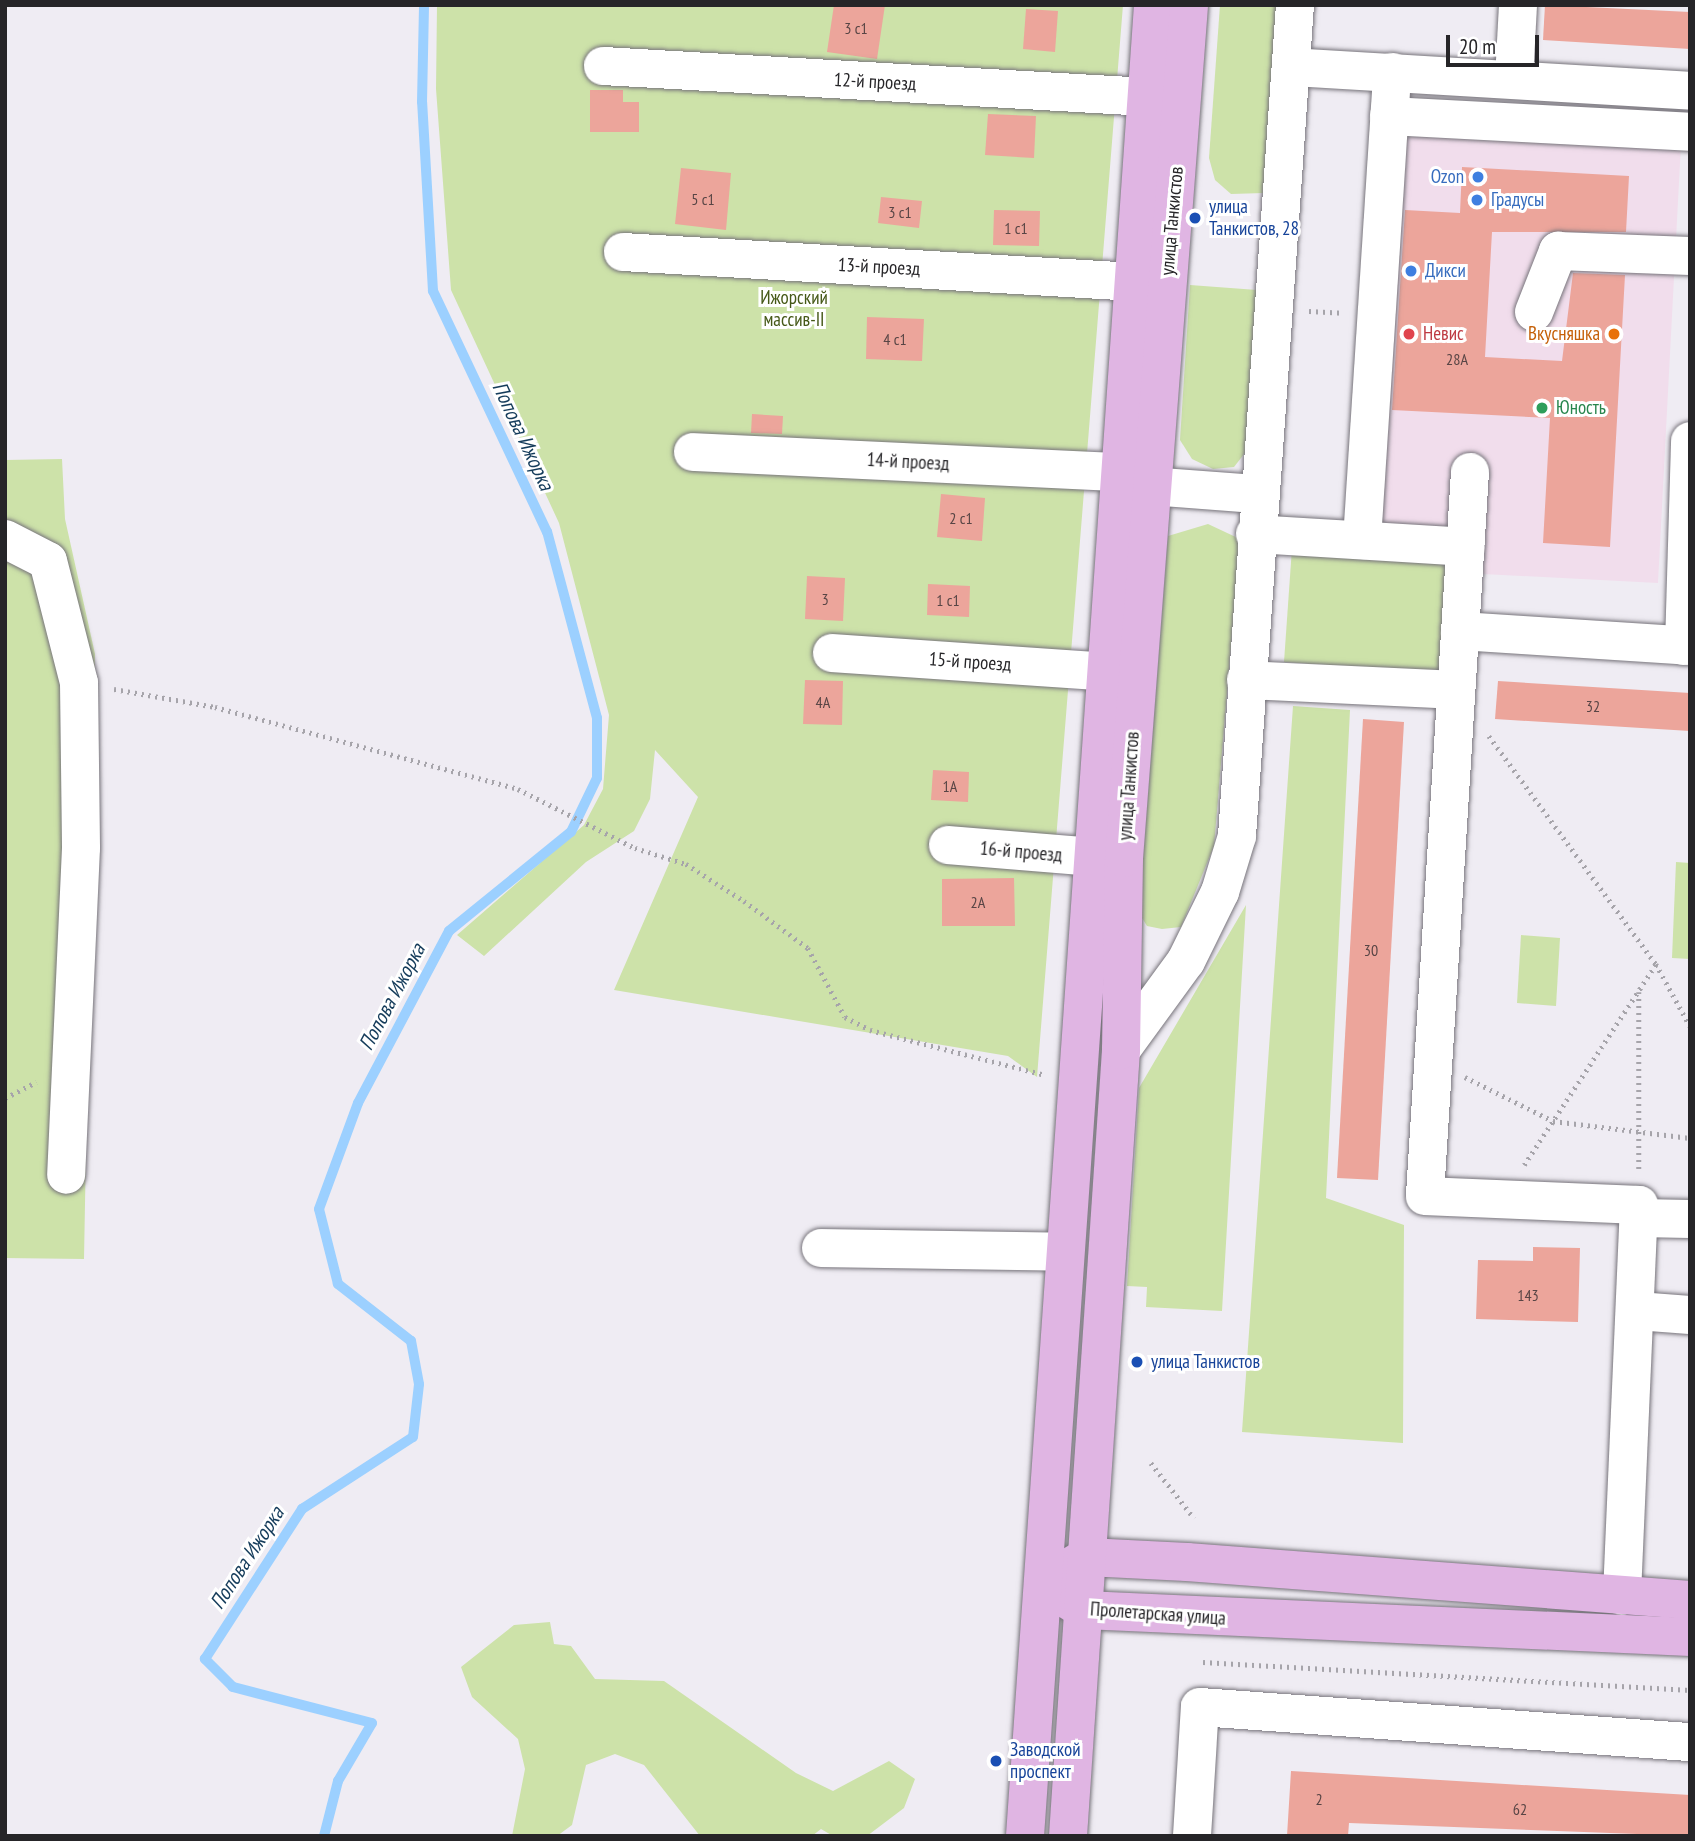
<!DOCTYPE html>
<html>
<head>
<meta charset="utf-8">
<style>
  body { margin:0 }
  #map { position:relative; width:1695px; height:1841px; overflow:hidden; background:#efecf3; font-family:"PT Sans Narrow",sans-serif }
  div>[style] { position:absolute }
  .commercial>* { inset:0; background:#f1ddec }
  .green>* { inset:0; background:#cde2a9 }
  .stream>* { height:10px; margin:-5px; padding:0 5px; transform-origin:5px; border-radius:5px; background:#9cd0ff }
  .building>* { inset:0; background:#eca59b }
  .path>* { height:4.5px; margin-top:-2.25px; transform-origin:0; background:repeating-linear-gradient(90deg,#a6a4aa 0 2px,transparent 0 7px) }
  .roads { filter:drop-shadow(0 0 2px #77747b) drop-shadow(0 0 2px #77747b) }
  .minor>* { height:38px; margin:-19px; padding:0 19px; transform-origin:19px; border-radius:19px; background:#fff }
  .major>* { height:38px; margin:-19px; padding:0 19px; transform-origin:19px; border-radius:19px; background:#e0b5e3 }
  .dots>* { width:19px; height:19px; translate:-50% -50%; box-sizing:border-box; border:4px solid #fff; border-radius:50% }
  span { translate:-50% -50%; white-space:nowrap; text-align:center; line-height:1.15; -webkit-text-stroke:6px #fff; paint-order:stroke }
  .number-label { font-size:16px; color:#584545 }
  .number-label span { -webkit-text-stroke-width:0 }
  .street-label { font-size:19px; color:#262528 }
  .shop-label { font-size:19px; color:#366cbe }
  .right { translate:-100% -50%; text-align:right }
  .left { translate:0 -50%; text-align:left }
  .transit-label { font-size:19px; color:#164399 }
  .park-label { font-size:19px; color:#455817 }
  .health-label { font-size:19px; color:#be3a42 }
  .food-label { font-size:19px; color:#c56008 }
  .leisure-label { font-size:19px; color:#27864d }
  .water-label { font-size:21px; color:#143b5a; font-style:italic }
  .frame { position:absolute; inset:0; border:7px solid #262528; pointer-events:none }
  .scale { position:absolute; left:1446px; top:35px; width:93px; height:32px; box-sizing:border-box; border:4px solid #262528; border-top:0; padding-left:9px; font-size:21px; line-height:24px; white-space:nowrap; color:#262528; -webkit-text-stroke:5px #fff; paint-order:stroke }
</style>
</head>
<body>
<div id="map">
  <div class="commercial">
    <div style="clip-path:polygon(1372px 128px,1681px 144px,1658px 583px,1348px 567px)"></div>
  </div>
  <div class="green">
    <div style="clip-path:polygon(437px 5px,1123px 5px,1037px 1077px,1008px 1056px,614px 990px,698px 797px,655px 750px,650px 799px,634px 831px,586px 862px,484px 956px,457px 935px,584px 825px,603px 789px,609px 715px,559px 523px,451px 290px,436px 89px)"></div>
    <div style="clip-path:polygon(1220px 5px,1283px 5px,1264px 193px,1231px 194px,1215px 180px,1209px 158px)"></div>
    <div style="clip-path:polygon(1190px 285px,1257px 290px,1248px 449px,1234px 467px,1213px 469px,1192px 459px,1180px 440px)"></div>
    <div style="clip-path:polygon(62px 459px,65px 519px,95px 654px,84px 1259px,5px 1258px,5px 460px)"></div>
    <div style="clip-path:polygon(1208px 524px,1240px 539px,1214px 846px,1181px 927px,1162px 929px,1147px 926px,1139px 913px,1168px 536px)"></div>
    <div style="clip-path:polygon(1292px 548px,1456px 558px,1449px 674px,1284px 662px)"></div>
    <div style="clip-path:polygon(1293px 706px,1350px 710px,1326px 1198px,1404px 1225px,1403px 1443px,1242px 1432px)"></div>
    <div style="clip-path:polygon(1676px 862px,1690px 863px,1690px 959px,1672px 958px)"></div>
    <div style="clip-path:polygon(1246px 905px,1222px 1311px,1146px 1307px,1147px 1287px,1127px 1286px,1139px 1088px)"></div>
    <div style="clip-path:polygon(1521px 935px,1560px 938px,1556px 1006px,1517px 1003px)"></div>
    <div style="clip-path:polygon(550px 1622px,554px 1644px,571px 1646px,595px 1679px,664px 1681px,796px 1773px,833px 1791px,889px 1761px,915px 1779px,904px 1808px,867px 1836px,833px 1836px,821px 1829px,812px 1836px,700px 1836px,644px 1765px,615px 1754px,586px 1765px,572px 1825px,557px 1836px,512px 1836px,525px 1769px,518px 1739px,472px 1697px,461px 1667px,514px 1625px)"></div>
  </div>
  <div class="stream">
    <div style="left:324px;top:1836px;width:57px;rotate:-75.7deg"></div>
    <div style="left:338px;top:1781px;width:67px;rotate:-59.6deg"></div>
    <div style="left:372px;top:1723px;width:144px;rotate:-165.5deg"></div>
    <div style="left:233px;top:1687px;width:40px;rotate:-135deg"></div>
    <div style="left:205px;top:1659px;width:179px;rotate:-57.1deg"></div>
    <div style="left:302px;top:1509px;width:132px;rotate:-33deg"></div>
    <div style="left:413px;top:1437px;width:53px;rotate:-83.5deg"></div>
    <div style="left:419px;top:1384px;width:44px;rotate:-100.5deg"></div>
    <div style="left:411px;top:1341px;width:93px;rotate:-142deg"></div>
    <div style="left:338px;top:1284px;width:77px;rotate:-104.2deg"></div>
    <div style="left:319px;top:1209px;width:113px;rotate:-69.8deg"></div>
    <div style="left:358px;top:1103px;width:195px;rotate:-62.1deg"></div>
    <div style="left:449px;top:931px;width:157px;rotate:-39.1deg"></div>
    <div style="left:571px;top:832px;width:60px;rotate:-64.3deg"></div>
    <div style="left:597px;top:778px;width:60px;rotate:-90deg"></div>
    <div style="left:597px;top:718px;width:193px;rotate:-105deg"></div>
    <div style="left:547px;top:532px;width:267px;rotate:-115.3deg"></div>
    <div style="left:433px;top:291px;width:189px;rotate:-93.3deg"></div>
    <div style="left:422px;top:102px;width:97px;rotate:-88.8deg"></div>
  </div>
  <div class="building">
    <div style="clip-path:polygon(834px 5px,885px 5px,877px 59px,827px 52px)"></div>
    <div style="clip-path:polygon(1545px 5px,1690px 12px,1690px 49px,1543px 40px)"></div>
    <div style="clip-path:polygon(1026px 9px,1058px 11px,1055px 52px,1023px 49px)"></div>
    <div style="clip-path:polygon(590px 90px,623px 90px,623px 102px,639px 102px,639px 132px,590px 132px)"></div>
    <div style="clip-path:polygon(988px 114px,1036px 116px,1034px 158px,985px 155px)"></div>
    <div style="clip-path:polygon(1462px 167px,1629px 176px,1626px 232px,1492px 232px,1485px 357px,1562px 361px,1573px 273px,1625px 275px,1610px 547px,1543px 543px,1550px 418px,1392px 410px,1405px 210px,1460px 213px)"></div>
    <div style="clip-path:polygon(681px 168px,731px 173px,726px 230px,675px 224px)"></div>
    <div style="clip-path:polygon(881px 197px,922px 201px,919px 228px,878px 223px)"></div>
    <div style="clip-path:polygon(994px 210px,1040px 211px,1039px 246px,993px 245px)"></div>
    <div style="clip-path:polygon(867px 317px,924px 319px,922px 361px,866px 359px)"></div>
    <div style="clip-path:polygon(752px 414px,783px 416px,782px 434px,751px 433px)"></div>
    <div style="clip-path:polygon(941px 494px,985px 498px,982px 541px,937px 537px)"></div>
    <div style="clip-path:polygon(807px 576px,845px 578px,843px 621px,805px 619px)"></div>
    <div style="clip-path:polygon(928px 584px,970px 586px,969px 617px,927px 615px)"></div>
    <div style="clip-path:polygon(805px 680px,843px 681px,842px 725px,803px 724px)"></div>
    <div style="clip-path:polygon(1498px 681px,1690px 693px,1690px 731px,1495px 719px)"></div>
    <div style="clip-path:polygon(1363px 719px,1404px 722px,1378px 1180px,1337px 1178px)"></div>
    <div style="clip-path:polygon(933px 770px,969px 772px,968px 802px,931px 800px)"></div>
    <div style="clip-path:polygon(1014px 878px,1015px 926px,942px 926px,942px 879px)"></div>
    <div style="clip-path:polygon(1533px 1247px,1580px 1248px,1578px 1322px,1476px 1319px,1478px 1260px,1533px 1261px)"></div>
    <div style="clip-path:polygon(1291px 1771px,1690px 1795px,1690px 1836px,1349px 1823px,1348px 1836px,1287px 1836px)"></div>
  </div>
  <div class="path">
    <div style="left:1309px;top:311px;width:33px;rotate:3deg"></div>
    <div style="left:114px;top:689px;width:103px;rotate:10.1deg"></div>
    <div style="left:215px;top:707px;width:314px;rotate:15.1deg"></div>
    <div style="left:518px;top:789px;width:131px;rotate:26.8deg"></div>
    <div style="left:635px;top:848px;width:53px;rotate:17.4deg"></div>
    <div style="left:686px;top:864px;width:69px;rotate:32.5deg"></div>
    <div style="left:744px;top:901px;width:79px;rotate:36.3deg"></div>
    <div style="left:808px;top:948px;width:78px;rotate:61.8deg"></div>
    <div style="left:845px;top:1017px;width:28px;rotate:27deg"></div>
    <div style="left:870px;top:1030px;width:181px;rotate:14.4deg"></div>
    <div style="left:1489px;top:736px;width:283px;rotate:53.8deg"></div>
    <div style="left:1656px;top:964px;width:71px;rotate:61.3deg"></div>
    <div style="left:1639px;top:992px;width:181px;rotate:90deg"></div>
    <div style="left:1465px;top:1077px;width:98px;rotate:26.6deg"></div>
    <div style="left:1553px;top:1121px;width:138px;rotate:7.1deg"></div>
    <div style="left:5px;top:1098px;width:35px;rotate:-27deg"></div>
    <div style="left:1524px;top:1165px;width:240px;rotate:-56.7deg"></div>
    <div style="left:1151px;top:1463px;width:70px;rotate:52deg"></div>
    <div style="left:1203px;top:1662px;width:488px;rotate:3.3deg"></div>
  </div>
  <div class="roads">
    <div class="minor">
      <div style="left:603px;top:66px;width:545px;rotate:3.26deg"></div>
      <div style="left:1291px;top:67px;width:400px;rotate:3.4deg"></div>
      <div style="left:1514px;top:79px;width:74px;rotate:-86.9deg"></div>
      <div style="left:1389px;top:116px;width:301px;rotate:3deg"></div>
      <div style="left:623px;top:252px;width:514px;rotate:3.35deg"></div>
      <div style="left:1534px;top:312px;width:66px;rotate:-68.5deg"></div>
      <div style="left:1558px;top:251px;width:132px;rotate:2.2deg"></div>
      <div style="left:693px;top:452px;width:430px;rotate:2.7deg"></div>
      <div style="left:1470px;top:472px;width:725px;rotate:93.56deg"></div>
      <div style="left:1425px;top:1196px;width:214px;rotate:2.4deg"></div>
      <div style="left:1639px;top:1205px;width:391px;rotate:92.5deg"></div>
      <div style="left:1150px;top:486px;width:107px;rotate:4.3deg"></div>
      <div style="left:1255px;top:534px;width:211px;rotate:3.5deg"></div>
      <div style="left:5px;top:539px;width:48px;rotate:27.1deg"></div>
      <div style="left:48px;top:561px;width:126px;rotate:75.7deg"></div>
      <div style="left:79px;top:683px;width:165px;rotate:89.3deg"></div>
      <div style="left:81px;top:848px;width:327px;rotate:92.6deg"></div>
      <div style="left:1362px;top:540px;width:469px;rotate:-86.3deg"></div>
      <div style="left:1460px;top:631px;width:230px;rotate:3.7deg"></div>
      <div style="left:1684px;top:646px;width:205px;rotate:-88.3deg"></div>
      <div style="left:832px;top:653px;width:277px;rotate:3.9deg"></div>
      <div style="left:1246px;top:680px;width:209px;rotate:2.7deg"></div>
      <div style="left:948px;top:845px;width:146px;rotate:4.7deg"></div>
      <div style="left:1121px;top:1050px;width:110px;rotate:-53.9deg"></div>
      <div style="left:1186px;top:961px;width:77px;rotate:-63.8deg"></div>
      <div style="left:1220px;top:892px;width:59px;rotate:-73.1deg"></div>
      <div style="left:1237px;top:836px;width:833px;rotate:-86.01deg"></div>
      <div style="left:1639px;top:1218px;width:51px;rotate:1.1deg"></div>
      <div style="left:821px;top:1248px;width:243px;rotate:0.9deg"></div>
      <div style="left:1637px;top:1311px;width:53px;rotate:4.3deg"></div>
      <div style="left:1192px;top:1836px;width:129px;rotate:-86.5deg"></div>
      <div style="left:1200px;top:1707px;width:491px;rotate:4.1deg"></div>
    </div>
    <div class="major">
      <div style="left:1066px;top:1569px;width:24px;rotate:-30deg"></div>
      <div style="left:1087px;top:1557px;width:100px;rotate:2.9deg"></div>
      <div style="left:1187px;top:1562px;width:504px;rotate:4.32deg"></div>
      <div style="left:1063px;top:1597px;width:25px;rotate:32deg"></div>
      <div style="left:1084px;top:1610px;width:607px;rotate:2.55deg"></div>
      <div style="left:1025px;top:1836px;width:1835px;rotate:-86deg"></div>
      <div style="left:1068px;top:1836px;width:788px;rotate:-86.14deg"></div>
      <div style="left:1121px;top:1050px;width:192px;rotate:-89.1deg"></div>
      <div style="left:1124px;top:858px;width:855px;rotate:-85.64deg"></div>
    </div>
  </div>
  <div class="dots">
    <div style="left:1478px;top:177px;background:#3f7fe0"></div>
    <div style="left:1477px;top:200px;background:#3f7fe0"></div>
    <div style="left:1195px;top:218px;background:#1a4fb4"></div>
    <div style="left:1411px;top:271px;background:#3f7fe0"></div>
    <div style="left:1409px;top:334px;background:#e0444e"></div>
    <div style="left:1614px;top:334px;background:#e8710a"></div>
    <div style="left:1542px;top:408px;background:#2e9e5b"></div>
    <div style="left:1137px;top:1362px;background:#1a4fb4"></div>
    <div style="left:996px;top:1761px;background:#1a4fb4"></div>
  </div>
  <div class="number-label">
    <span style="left:856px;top:28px">3 с1</span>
    <span style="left:703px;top:199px">5 с1</span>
    <span style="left:900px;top:212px">3 с1</span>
    <span style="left:1016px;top:228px">1 с1</span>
    <span style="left:895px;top:339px">4 с1</span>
    <span style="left:1457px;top:359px">28А</span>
    <span style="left:961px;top:518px">2 с1</span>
    <span style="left:825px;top:599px">3</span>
    <span style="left:948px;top:600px">1 с1</span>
    <span style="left:823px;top:702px">4А</span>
    <span style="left:1593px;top:706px">32</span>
    <span style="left:950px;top:786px">1А</span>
    <span style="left:978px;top:902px">2А</span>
    <span style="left:1371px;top:950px">30</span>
    <span style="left:1528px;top:1295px">143</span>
    <span style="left:1319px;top:1799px">2</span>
    <span style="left:1520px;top:1809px">62</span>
  </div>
  <div class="street-label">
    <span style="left:875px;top:82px;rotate:3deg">12-й проезд</span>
    <span style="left:1172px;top:221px;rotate:-85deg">улица Танкистов</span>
    <span style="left:879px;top:267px;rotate:3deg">13-й проезд</span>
    <span style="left:908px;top:462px;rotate:3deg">14-й проезд</span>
    <span style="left:970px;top:662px;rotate:4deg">15-й проезд</span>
    <span style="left:1129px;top:786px;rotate:-86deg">улица Танкистов</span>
    <span style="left:1021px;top:852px;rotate:5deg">16-й проезд</span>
    <span style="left:1158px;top:1614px;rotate:4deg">Пролетарская улица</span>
  </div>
  <div class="shop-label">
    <span class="right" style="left:1464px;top:177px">Ozon</span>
    <span class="left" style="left:1491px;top:200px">Градусы</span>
    <span class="left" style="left:1425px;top:271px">Дикси</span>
  </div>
  <div class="transit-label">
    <span class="left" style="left:1209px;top:218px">улица<br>Танкистов, 28</span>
    <span class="left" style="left:1151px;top:1362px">улица Танкистов</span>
    <span class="left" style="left:1010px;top:1761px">Заводской<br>проспект</span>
  </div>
  <div class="park-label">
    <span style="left:794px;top:309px">Ижорский<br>массив-II</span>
  </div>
  <div class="health-label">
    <span class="left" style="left:1423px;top:334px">Невис</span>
  </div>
  <div class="food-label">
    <span class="right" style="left:1600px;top:334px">Вкусняшка</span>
  </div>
  <div class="leisure-label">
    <span class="left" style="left:1556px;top:408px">Юность</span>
  </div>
  <div class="water-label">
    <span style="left:523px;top:436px;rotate:65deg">Попова Ижорка</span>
    <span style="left:392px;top:997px;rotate:-62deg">Попова Ижорка</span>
    <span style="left:247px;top:1558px;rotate:-57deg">Попова Ижорка</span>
  </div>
  <div class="frame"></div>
  <div class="scale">20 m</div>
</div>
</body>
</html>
